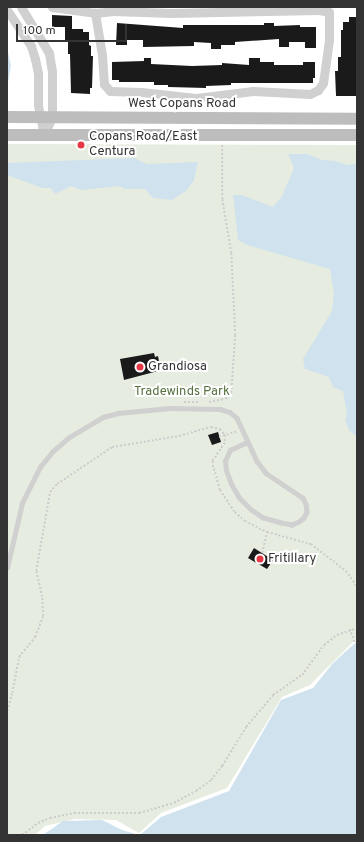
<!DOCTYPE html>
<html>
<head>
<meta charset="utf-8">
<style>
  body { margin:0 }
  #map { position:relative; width:364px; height:842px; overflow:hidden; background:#fff; font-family:Overpass,sans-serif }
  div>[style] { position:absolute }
  .green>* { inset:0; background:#e6ecdf }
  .water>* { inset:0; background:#cfe2ee }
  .building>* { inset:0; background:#1a1a1a }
  .path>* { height:1.5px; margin-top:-0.75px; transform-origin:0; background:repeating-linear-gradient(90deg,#cdcdcd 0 2px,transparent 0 4px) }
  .service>* { height:4.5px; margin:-2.25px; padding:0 2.25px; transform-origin:2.25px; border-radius:2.25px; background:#d0d0d0 }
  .minor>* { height:9px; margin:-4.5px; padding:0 4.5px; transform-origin:4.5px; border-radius:4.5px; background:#d0d0d0 }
  .secondary>* { height:12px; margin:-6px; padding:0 6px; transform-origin:6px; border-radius:6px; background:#bdbdbd }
  .dots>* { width:11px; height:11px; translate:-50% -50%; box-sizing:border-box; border:2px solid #fff; border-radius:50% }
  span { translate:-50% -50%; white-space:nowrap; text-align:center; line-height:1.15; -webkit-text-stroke:4px #fff; paint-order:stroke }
  .street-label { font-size:13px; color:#333 }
  .poi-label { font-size:13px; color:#333 }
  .left { translate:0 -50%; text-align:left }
  .park-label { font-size:13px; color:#56703f }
  .frame { position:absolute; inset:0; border:8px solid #333; pointer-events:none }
  .scale { position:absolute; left:16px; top:24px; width:111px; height:18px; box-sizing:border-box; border:2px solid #333; border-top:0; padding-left:5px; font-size:12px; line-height:14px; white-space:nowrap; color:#333; -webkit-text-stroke:3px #fff; paint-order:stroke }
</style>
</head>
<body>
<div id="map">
  <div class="green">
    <div style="clip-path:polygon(7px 144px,357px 145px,357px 638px,310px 685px,282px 697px,227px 788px,161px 813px,139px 833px,116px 820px,75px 819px,45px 826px,35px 835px,7px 835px)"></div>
  </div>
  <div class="water">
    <div style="clip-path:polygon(7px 47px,11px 66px,7px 88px)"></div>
    <div style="clip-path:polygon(288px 154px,307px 154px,322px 160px,335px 161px,348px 165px,357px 164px,357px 437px,349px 430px,345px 420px,347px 414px,343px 391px,333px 387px,329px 377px,305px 369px,303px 359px,332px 311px,334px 294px,330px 269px,247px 245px,238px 240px,233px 195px,242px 195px,273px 207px,282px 196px,294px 168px)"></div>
    <div style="clip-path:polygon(134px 158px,147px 164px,198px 162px,194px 180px,187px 190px,172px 200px,153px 198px,145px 189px,125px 189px,119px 186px,82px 190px,71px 186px,55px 194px,51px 188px,43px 188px,7px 175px,7px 163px)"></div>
    <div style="clip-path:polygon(355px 643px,357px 643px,357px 835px,140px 835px,161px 817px,229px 791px,281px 700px,313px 688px,333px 663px)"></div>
    <div style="clip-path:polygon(102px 820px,122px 830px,139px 835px,43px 835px,63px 821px)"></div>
  </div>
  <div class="building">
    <div style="clip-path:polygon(52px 15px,72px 16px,72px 29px,83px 29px,83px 32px,89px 32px,89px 45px,91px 46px,91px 56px,93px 56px,92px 88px,90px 88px,90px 94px,71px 93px,70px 54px,68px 54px,68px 40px,65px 40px,65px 27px,52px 27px)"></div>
    <div style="clip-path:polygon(349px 17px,357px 17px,357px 96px,336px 96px,335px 71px,338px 71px,338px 57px,341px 57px,341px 30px,343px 30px,343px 22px,349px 22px)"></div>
    <div style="clip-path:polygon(117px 23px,183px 28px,183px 25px,264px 25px,264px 23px,274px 23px,274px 26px,300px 25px,300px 27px,316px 27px,316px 48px,305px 48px,305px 42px,289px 42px,289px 47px,279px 47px,279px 39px,235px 42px,235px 45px,221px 45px,221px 49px,211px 49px,211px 43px,194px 42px,194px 46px,143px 47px,143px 40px,127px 40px,127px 45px,116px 45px)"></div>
    <div style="clip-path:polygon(144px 58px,151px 58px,151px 64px,192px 66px,222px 65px,222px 63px,249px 65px,249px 58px,260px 58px,260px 62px,274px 62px,274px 65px,303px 65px,303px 62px,315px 62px,315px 78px,313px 78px,313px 83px,231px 83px,231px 85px,206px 86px,206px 88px,168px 87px,168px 85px,154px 85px,154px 82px,119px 82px,119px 80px,112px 80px,112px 62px,144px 61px)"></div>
    <div style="clip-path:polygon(154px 353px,155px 357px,158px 356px,160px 367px,157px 367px,158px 371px,124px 380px,120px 359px)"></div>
    <div style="clip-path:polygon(218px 432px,221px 442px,212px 445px,208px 435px)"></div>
    <div style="clip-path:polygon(254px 548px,273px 560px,267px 569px,248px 558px)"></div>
  </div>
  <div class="path">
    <div style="left:184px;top:402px;width:15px"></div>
    <div style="left:209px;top:402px;width:16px;rotate:-11deg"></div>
    <div style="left:225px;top:399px;width:8px;rotate:-45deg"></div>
    <div style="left:231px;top:393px;width:58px;rotate:-86.1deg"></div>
    <div style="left:235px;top:335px;width:82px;rotate:-92.8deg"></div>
    <div style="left:231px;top:253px;width:55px;rotate:-99.5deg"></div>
    <div style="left:222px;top:199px;width:54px;rotate:-90deg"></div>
    <div style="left:219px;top:437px;width:19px;rotate:-18deg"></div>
    <div style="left:262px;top:553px;width:22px;rotate:-77deg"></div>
    <div style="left:350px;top:629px;width:15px;rotate:70deg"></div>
    <div style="left:7px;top:711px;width:19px;rotate:-74deg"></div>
    <div style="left:12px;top:693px;width:37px;rotate:-79deg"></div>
    <div style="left:19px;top:657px;width:26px;rotate:-51deg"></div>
    <div style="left:35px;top:637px;width:22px;rotate:-69deg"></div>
    <div style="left:43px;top:616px;width:19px;rotate:-93deg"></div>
    <div style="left:42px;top:597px;width:27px;rotate:-103deg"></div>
    <div style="left:36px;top:571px;width:80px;rotate:-80deg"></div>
    <div style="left:50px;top:492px;width:11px;rotate:-49deg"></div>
    <div style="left:57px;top:484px;width:66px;rotate:-33.9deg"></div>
    <div style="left:112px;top:447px;width:68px;rotate:-9.3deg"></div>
    <div style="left:179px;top:436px;width:33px;rotate:-16deg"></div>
    <div style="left:211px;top:427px;width:9px;rotate:13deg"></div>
    <div style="left:220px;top:429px;width:8px;rotate:50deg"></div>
    <div style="left:225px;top:435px;width:8px;rotate:90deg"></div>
    <div style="left:225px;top:443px;width:22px;rotate:124deg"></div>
    <div style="left:213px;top:461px;width:4px;rotate:90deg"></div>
    <div style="left:213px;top:465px;width:26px;rotate:74deg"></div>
    <div style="left:220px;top:490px;width:27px;rotate:56deg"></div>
    <div style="left:235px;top:512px;width:13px;rotate:42deg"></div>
    <div style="left:245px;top:521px;width:25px;rotate:27deg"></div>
    <div style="left:267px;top:532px;width:46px;rotate:15.3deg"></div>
    <div style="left:311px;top:544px;width:44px;rotate:37.6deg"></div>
    <div style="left:346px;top:571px;width:19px;rotate:54deg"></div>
    <div style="left:22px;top:835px;width:20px;rotate:-37deg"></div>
    <div style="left:38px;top:823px;width:13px;rotate:-23deg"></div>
    <div style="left:50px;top:818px;width:25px;rotate:-12deg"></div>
    <div style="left:74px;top:813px;width:65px"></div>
    <div style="left:139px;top:813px;width:36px;rotate:-16deg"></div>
    <div style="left:174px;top:803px;width:25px;rotate:-29deg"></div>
    <div style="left:196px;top:791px;width:19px;rotate:-36deg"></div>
    <div style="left:211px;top:780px;width:18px;rotate:-52deg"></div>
    <div style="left:222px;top:766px;width:46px;rotate:-58.4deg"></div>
    <div style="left:246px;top:727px;width:42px;rotate:-49.8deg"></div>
    <div style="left:273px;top:695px;width:35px;rotate:-35deg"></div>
    <div style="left:302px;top:675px;width:37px;rotate:-54deg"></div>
    <div style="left:324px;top:645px;width:16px;rotate:-38deg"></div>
    <div style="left:337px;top:635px;width:21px;rotate:-19deg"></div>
  </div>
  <div class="service">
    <div style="left:7px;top:568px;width:67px;rotate:-77deg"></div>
    <div style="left:22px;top:503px;width:40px;rotate:-63.4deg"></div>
    <div style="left:40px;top:467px;width:19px;rotate:-51deg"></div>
    <div style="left:52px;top:452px;width:21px;rotate:-41deg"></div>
    <div style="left:68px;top:438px;width:41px;rotate:-31deg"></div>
    <div style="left:103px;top:417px;width:16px;rotate:-15deg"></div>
    <div style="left:118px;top:413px;width:52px;rotate:-5.5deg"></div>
    <div style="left:170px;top:408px;width:50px;rotate:1.1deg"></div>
    <div style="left:220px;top:409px;width:10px;rotate:17deg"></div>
    <div style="left:230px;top:412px;width:9px;rotate:41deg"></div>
    <div style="left:237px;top:418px;width:47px;rotate:65.1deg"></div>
    <div style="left:257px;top:461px;width:15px;rotate:53deg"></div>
    <div style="left:266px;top:473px;width:45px;rotate:34deg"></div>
    <div style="left:303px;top:498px;width:7px;rotate:63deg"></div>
    <div style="left:306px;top:504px;width:8px;rotate:83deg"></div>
    <div style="left:307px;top:512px;width:7px;rotate:117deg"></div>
    <div style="left:304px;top:518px;width:6px;rotate:141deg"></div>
    <div style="left:299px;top:522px;width:8px;rotate:157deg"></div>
    <div style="left:292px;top:525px;width:11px;rotate:-170deg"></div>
    <div style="left:281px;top:523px;width:19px;rotate:-164deg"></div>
    <div style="left:263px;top:518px;width:14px;rotate:-146deg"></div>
    <div style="left:251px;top:510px;width:17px;rotate:-135deg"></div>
    <div style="left:239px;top:498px;width:16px;rotate:-120deg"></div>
    <div style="left:231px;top:484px;width:15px;rotate:-110deg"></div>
    <div style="left:226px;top:470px;width:9px;rotate:-96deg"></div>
    <div style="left:225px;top:461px;width:12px;rotate:-66deg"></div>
    <div style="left:230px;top:450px;width:19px;rotate:-25deg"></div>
  </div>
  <div class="minor">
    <div style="left:21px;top:7px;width:54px;rotate:58.7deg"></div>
    <div style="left:49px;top:53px;width:18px;rotate:81deg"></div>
    <div style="left:52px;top:71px;width:46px;rotate:90deg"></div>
    <div style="left:52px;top:117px;width:20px;rotate:114deg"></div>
    <div style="left:52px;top:7px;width:43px;rotate:7.9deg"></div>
    <div style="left:95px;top:13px;width:18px;rotate:-6deg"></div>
    <div style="left:113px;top:11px;width:58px;rotate:2deg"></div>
    <div style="left:171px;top:13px;width:148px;rotate:-1.2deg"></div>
    <div style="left:319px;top:10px;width:10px;rotate:11deg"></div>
    <div style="left:329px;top:12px;width:28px;rotate:90deg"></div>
    <div style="left:329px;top:40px;width:43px;rotate:97.9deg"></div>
    <div style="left:323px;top:83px;width:9px;rotate:126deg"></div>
    <div style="left:318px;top:90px;width:9px;rotate:153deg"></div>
    <div style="left:310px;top:94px;width:57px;rotate:-177deg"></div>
    <div style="left:253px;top:91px;width:57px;rotate:173deg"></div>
    <div style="left:196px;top:98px;width:55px;rotate:-173.8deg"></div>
    <div style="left:141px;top:92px;width:31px;rotate:-178deg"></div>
    <div style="left:110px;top:91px;width:9px;rotate:-131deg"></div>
    <div style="left:104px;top:84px;width:29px;rotate:-94deg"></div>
    <div style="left:102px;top:55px;width:43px;rotate:-99.5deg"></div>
    <div style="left:7px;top:10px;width:43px;rotate:56.3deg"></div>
    <div style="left:31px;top:46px;width:14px;rotate:73deg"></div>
    <div style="left:35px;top:59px;width:14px;rotate:78deg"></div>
    <div style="left:38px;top:73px;width:32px;rotate:90deg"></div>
    <div style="left:38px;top:105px;width:31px;rotate:79deg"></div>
  </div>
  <div class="secondary">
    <div style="left:7px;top:117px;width:350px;rotate:0.3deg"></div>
    <div style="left:7px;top:135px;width:350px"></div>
  </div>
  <div class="dots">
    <div style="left:81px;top:145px;background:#e63946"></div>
    <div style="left:140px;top:367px;background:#e63946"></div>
    <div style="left:260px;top:559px;background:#e63946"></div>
  </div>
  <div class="street-label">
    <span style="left:182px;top:104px">West Copans Road</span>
  </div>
  <div class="poi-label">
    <span class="left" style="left:89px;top:145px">Copans Road/East<br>Centura</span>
    <span class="left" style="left:148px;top:367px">Grandiosa</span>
    <span class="left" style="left:268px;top:559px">Fritillary</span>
  </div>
  <div class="park-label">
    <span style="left:182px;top:392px">Tradewinds Park</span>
  </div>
  <div class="frame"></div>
  <div class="scale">100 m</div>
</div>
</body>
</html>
